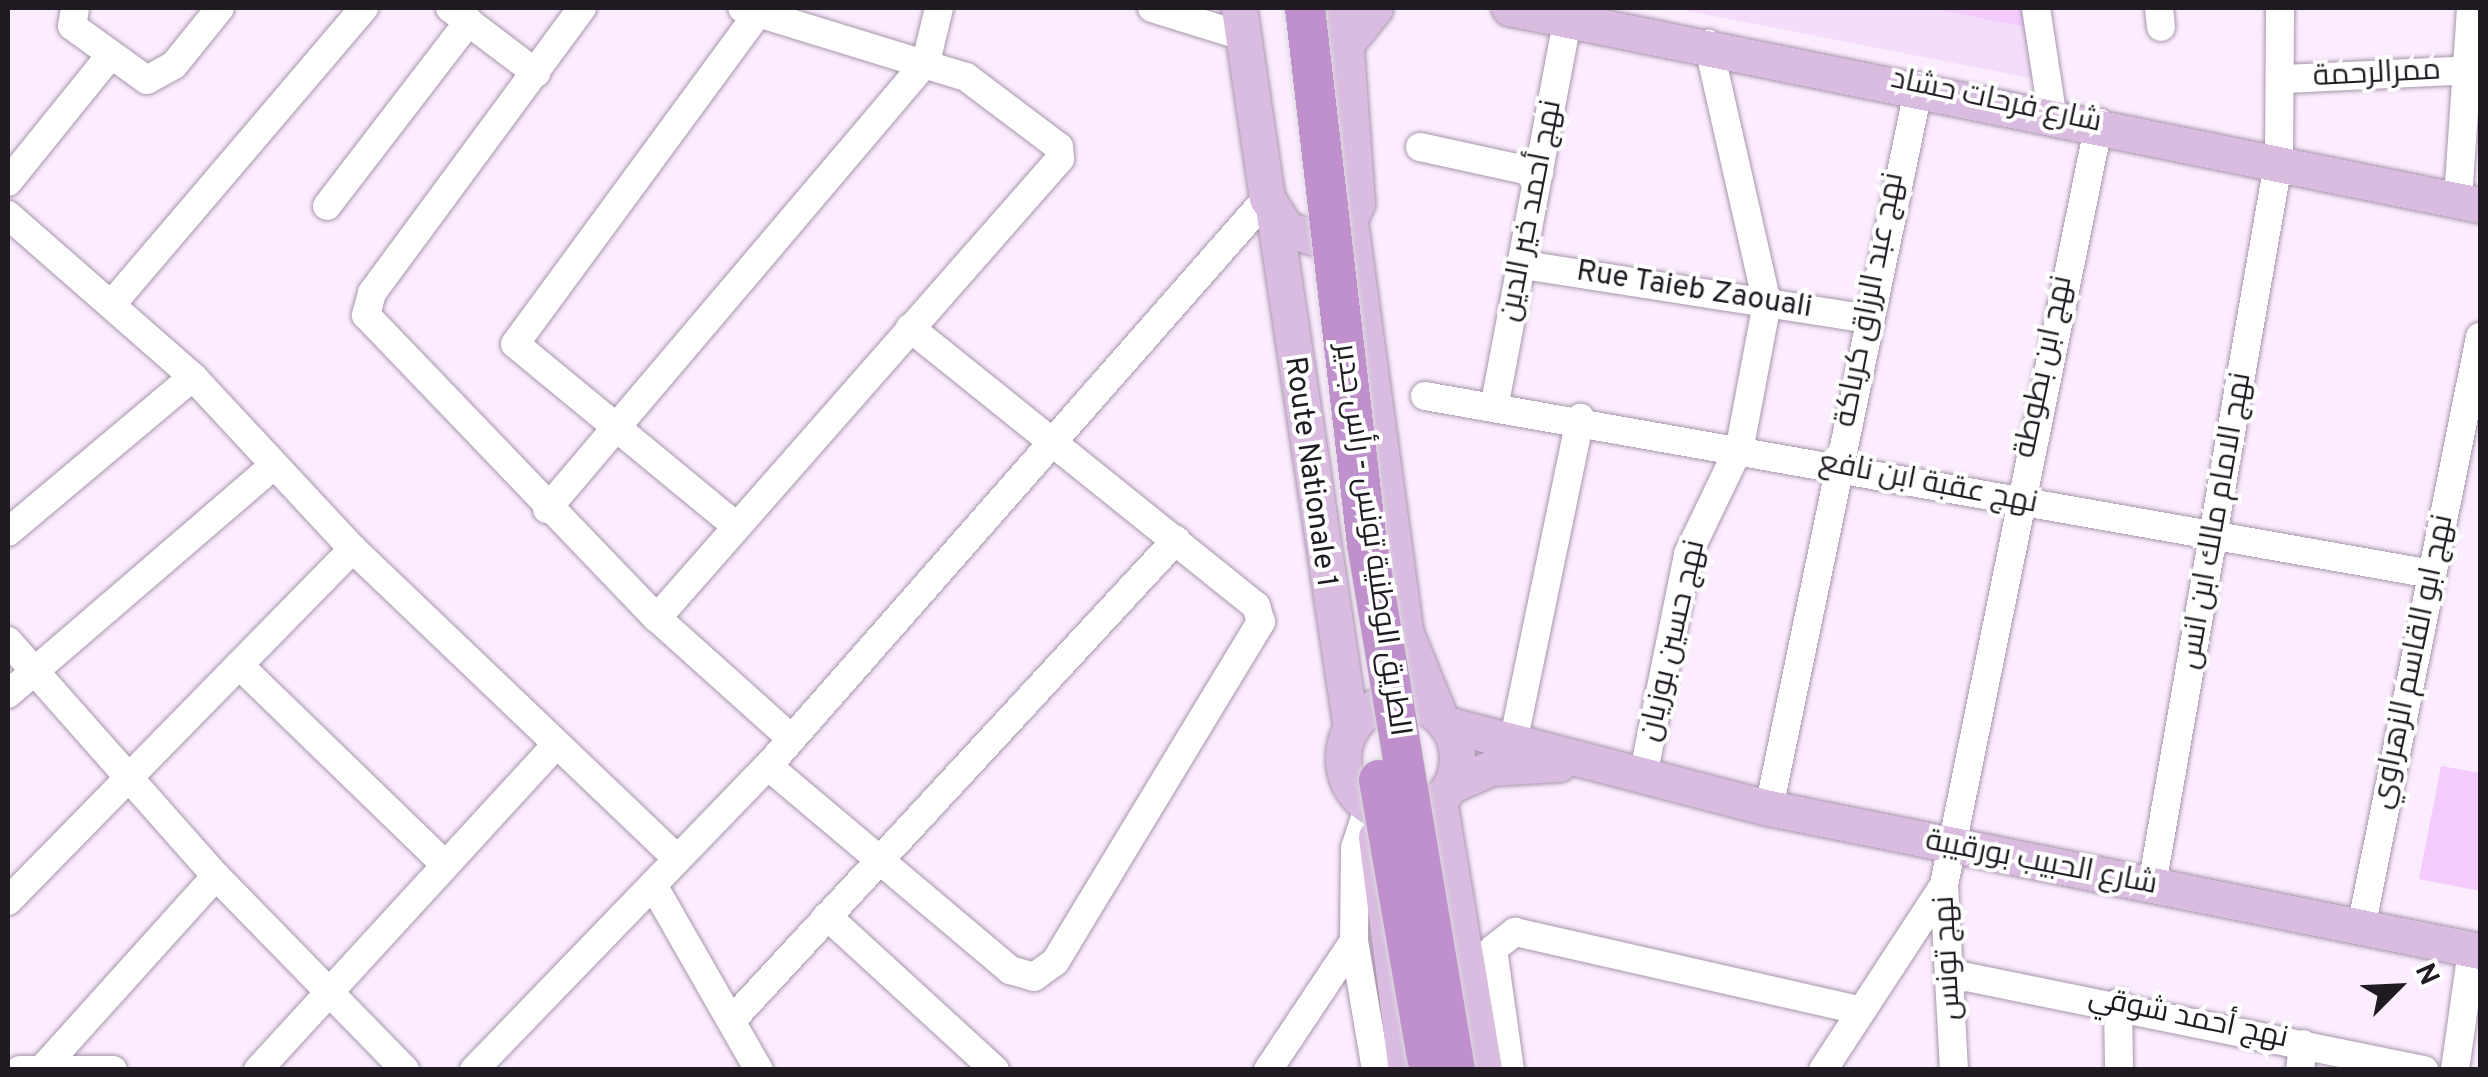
<!DOCTYPE html>
<html>
<head>
<meta charset="utf-8">
<style>
  body { margin:0 }
  #map { position:relative; width:2488px; height:1077px; overflow:hidden; background:#fbecfe; font-family:Overpass,Cairo,sans-serif }
  div>[style] { position:absolute }
  .built>* { inset:0; background:#f4ddfa }
  .green>* { inset:0; background:#f3cbfd }
  .roads { filter:drop-shadow(0 0 2px #a796ab) drop-shadow(0 0 2px #a796ab) }
  .minor>* { height:28px; margin:-14px; padding:0 14px; transform-origin:14px; border-radius:14px; background:#fff }
  .major>* { height:35px; margin:-17.5px; padding:0 17.5px; transform-origin:17.5px; border-radius:17.5px; background:#d9bce0 }
  .major>.ring { margin:-17.5px; padding:0; box-sizing:content-box; background:none; border:35px solid #d9bce0; border-radius:50% }
  .bridges { filter:drop-shadow(0 0 2px #dbdadc) drop-shadow(0 0 2px #dbdadc) }
  .highway-bridge>* { height:40px; margin:-20px; padding:0 20px; transform-origin:20px; border-radius:20px; background:#c090cc }
  span { translate:-50% -50%; white-space:nowrap; text-align:center; line-height:1.15; -webkit-text-stroke:8px #fff; paint-order:stroke }
  .street-label { font-size:30px; color:#201a22 }
  .frame { position:absolute; inset:0; border:10px solid #201a22; pointer-events:none }
  .north { position:absolute; left:2348px; top:937px; width:100px; height:100px; -webkit-text-stroke:8px #fff; paint-order:stroke; rotate:66deg; font-size:28px; font-weight:700; line-height:40px; text-align:center; color:#201a22 }
  .north::after { content:''; display:block; margin:auto; width:35px; height:45px; background:#201a22; clip-path:polygon(50% 0,100% 100%,50% 72%,0 100%) }
</style>
</head>
<body>
<div id="map">
  <div class="built">
    <div style="clip-path:polygon(1673px 8px,1929px 8px,2035px 29px,2040px 80px)"></div>
  </div>
  <div class="green">
    <div style="clip-path:polygon(1929px 8px,2032px 8px,2035px 29px)"></div>
    <div style="clip-path:polygon(2441px 766px,2480px 773px,2480px 891px,2419px 879px)"></div>
  </div>
  <div class="roads">
    <div class="minor">
      <div style="left:75px;top:8px;width:18px;rotate:99deg"></div>
      <div style="left:72px;top:26px;width:92px;rotate:35.8deg"></div>
      <div style="left:147px;top:80px;width:31px;rotate:-29deg"></div>
      <div style="left:174px;top:65px;width:73px;rotate:-51.1deg"></div>
      <div style="left:450px;top:8px;width:108px;rotate:37.1deg"></div>
      <div style="left:582px;top:8px;width:354px;rotate:126.4deg"></div>
      <div style="left:372px;top:293px;width:23px;rotate:105deg"></div>
      <div style="left:366px;top:315px;width:420px;rotate:46.2deg"></div>
      <div style="left:657px;top:618px;width:181px;rotate:41.9deg"></div>
      <div style="left:1152px;top:8px;width:91px;rotate:17.2deg"></div>
      <div style="left:2036px;top:8px;width:106px;rotate:81.3deg"></div>
      <div style="left:2159px;top:8px;width:19px;rotate:84deg"></div>
      <div style="left:2283px;top:79px;width:188px;rotate:-2.7deg"></div>
      <div style="left:1420px;top:147px;width:122px;rotate:12.3deg"></div>
      <div style="left:8px;top:182px;width:161px;rotate:-51.1deg"></div>
      <div style="left:2458px;top:199px;width:191px;rotate:-86.1deg"></div>
      <div style="left:327px;top:206px;width:233px;rotate:-52.5deg"></div>
      <div style="left:8px;top:215px;width:246px;rotate:41.2deg"></div>
      <div style="left:193px;top:377px;width:235px;rotate:47.1deg"></div>
      <div style="left:353px;top:549px;width:448px;rotate:43.7deg"></div>
      <div style="left:1524px;top:265px;width:344px;rotate:8.9deg"></div>
      <div style="left:112px;top:304px;width:389px;rotate:-49.6deg"></div>
      <div style="left:1425px;top:396px;width:1022px;rotate:10.03deg"></div>
      <div style="left:1495px;top:403px;width:392px;rotate:-79.3deg"></div>
      <div style="left:547px;top:509px;width:586px;rotate:-49.71deg"></div>
      <div style="left:926px;top:62px;width:56px;rotate:-76.5deg"></div>
      <div style="left:736px;top:526px;width:286px;rotate:-140.5deg"></div>
      <div style="left:515px;top:344px;width:411px;rotate:-53.7deg"></div>
      <div style="left:8px;top:532px;width:241px;rotate:-40deg"></div>
      <div style="left:657px;top:618px;width:611px;rotate:-48.72deg"></div>
      <div style="left:1060px;top:159px;width:12px;rotate:-95deg"></div>
      <div style="left:1059px;top:147px;width:116px;rotate:-143deg"></div>
      <div style="left:966px;top:77px;width:234px;rotate:-162.9deg"></div>
      <div style="left:8px;top:641px;width:314px;rotate:48.5deg"></div>
      <div style="left:216px;top:876px;width:271px;rotate:45.7deg"></div>
      <div style="left:239px;top:665px;width:286px;rotate:44.1deg"></div>
      <div style="left:8px;top:694px;width:351px;rotate:-40.7deg"></div>
      <div style="left:1514px;top:738px;width:327px;rotate:-78.3deg"></div>
      <div style="left:768px;top:766px;width:317px;rotate:40.1deg"></div>
      <div style="left:1010px;top:970px;width:25px;rotate:16deg"></div>
      <div style="left:1034px;top:977px;width:26px;rotate:-36deg"></div>
      <div style="left:1055px;top:962px;width:398px;rotate:-58.8deg"></div>
      <div style="left:1261px;top:622px;width:17px;rotate:-107deg"></div>
      <div style="left:1256px;top:606px;width:444px;rotate:-141.2deg"></div>
      <div style="left:1643px;top:776px;width:227px;rotate:-78.5deg"></div>
      <div style="left:1688px;top:554px;width:120px;rotate:-64.3deg"></div>
      <div style="left:1740px;top:446px;width:146px;rotate:-79.3deg"></div>
      <div style="left:1767px;top:303px;width:266px;rotate:-102.8deg"></div>
      <div style="left:1369px;top:806px;width:44px;rotate:108.4deg"></div>
      <div style="left:1355px;top:848px;width:93px;rotate:90.6deg"></div>
      <div style="left:1354px;top:941px;width:131px;rotate:80.3deg"></div>
      <div style="left:1769px;top:808px;width:737px;rotate:-78.26deg"></div>
      <div style="left:653px;top:885px;width:213px;rotate:60.2deg"></div>
      <div style="left:2152px;top:885px;width:738px;rotate:-80.09deg"></div>
      <div style="left:2279px;top:158px;width:150px;rotate:-89.6deg"></div>
      <div style="left:8px;top:901px;width:493px;rotate:-45.6deg"></div>
      <div style="left:827px;top:916px;width:228px;rotate:42.5deg"></div>
      <div style="left:2361px;top:928px;width:603px;rotate:-78.62deg"></div>
      <div style="left:1952px;top:974px;width:482px;rotate:11.5deg"></div>
      <div style="left:2118px;top:1003px;width:67px;rotate:89.1deg"></div>
      <div style="left:732px;top:1020px;width:654px;rotate:-47.23deg"></div>
      <div style="left:43px;top:1068px;width:258px;rotate:-48deg"></div>
      <div style="left:20px;top:1070px;width:93px"></div>
      <div style="left:258px;top:1070px;width:440px;rotate:-47.5deg"></div>
      <div style="left:474px;top:1070px;width:423px;rotate:-46deg"></div>
      <div style="left:768px;top:766px;width:756px;rotate:-48.7deg"></div>
      <div style="left:1268px;top:1070px;width:155px;rotate:-56.3deg"></div>
      <div style="left:1510px;top:1070px;width:122px;rotate:-98deg"></div>
      <div style="left:1493px;top:949px;width:28px;rotate:-38deg"></div>
      <div style="left:1515px;top:932px;width:351px;rotate:12.8deg"></div>
      <div style="left:1823px;top:1070px;width:221px;rotate:-56.8deg"></div>
      <div style="left:1954px;top:1070px;width:185px;rotate:-93.1deg"></div>
      <div style="left:1944px;top:885px;width:778px;rotate:-78.5deg"></div>
      <div style="left:2300px;top:1070px;width:26px;rotate:-83deg"></div>
      <div style="left:2455px;top:1070px;width:121px;rotate:-81.9deg"></div>
    </div>
    <div class="major">
      <div style="left:1239px;top:8px;width:192px;rotate:81.6deg"></div>
      <div style="left:1267px;top:198px;width:36px;rotate:58deg"></div>
      <div style="left:1286px;top:229px;width:34px;rotate:17deg"></div>
      <div style="left:1319px;top:239px;width:28px;rotate:-19deg"></div>
      <div style="left:1345px;top:230px;width:30px;rotate:-66deg"></div>
      <div style="left:1357px;top:203px;width:196px;rotate:-94.1deg"></div>
      <div style="left:1509px;top:8px;width:991px;rotate:11.47deg"></div>
      <div style="left:1346px;top:44px;width:46px;rotate:-51.1deg"></div>
      <div style="left:1274px;top:214px;width:521px;rotate:81.5deg"></div>
      <div style="left:1350px;top:222px;width:416px;rotate:82.3deg"></div>
      <div style="left:1406px;top:634px;width:90px;rotate:67.7deg"></div>
      <div class="ring" style="left:1343px;top:701px;width:79px;height:79px"></div>
      <div style="left:1446px;top:724px;width:334px;rotate:14.6deg"></div>
      <div style="left:1769px;top:808px;width:725px;rotate:11.37deg"></div>
      <div style="left:1450px;top:786px;width:45px;rotate:-23.7deg"></div>
      <div style="left:1491px;top:768px;width:68px;rotate:-3.4deg"></div>
      <div style="left:1439px;top:800px;width:274px;rotate:80.5deg"></div>
      <div style="left:1376px;top:837px;width:235px;rotate:82.7deg"></div>
    </div>
  </div>
  <div class="bridges">
    <div class="highway-bridge">
      <div style="left:1305px;top:8px;width:540px;rotate:83.4deg"></div>
      <div style="left:1367px;top:544px;width:533px;rotate:80.5deg"></div>
      <div style="left:1379px;top:780px;width:282px;rotate:80.2deg"></div>
    </div>
  </div>
  <div class="street-label">
    <span style="left:2377px;top:75px;rotate:-3deg">ممرالرحمة</span>
    <span style="left:1996px;top:102px;rotate:12deg">شارع فرحات حشاد</span>
    <span style="left:1532px;top:211px;rotate:-79deg">نهج أحمد خير الدين</span>
    <span style="left:1694px;top:291px;rotate:9deg">Rue Taieb Zaouali</span>
    <span style="left:1871px;top:300px;rotate:-79deg">نهج عبد الرزاق كرباكة</span>
    <span style="left:2045px;top:367px;rotate:-78deg">نهج ابن بطوطة</span>
    <span style="left:1309px;top:472px;rotate:82deg">Route Nationale 1</span>
    <span style="left:1928px;top:484px;rotate:11deg">نهج عقبة ابن نافع</span>
    <span style="left:2217px;top:521px;rotate:-80deg">نهج الامام مالك ابن انس</span>
    <span style="left:1371px;top:540px;rotate:82deg">الطريق الوطنية تونس - رأس جدير</span>
    <span style="left:1674px;top:641px;rotate:-77deg">نهج حسين بوزيان</span>
    <span style="left:2414px;top:662px;rotate:-78deg">نهج ابو القاسم الزهراوي</span>
    <span style="left:2041px;top:864px;rotate:11deg">شارع الحبيب بورقيبة</span>
    <span style="left:1949px;top:958px;rotate:-93deg">نهج تونس</span>
    <span style="left:2188px;top:1019px;rotate:12deg">نهج أحمد شوقي</span>
  </div>
  <div class="frame"></div>
  <div class="north">N</div>
</div>
</body>
</html>
